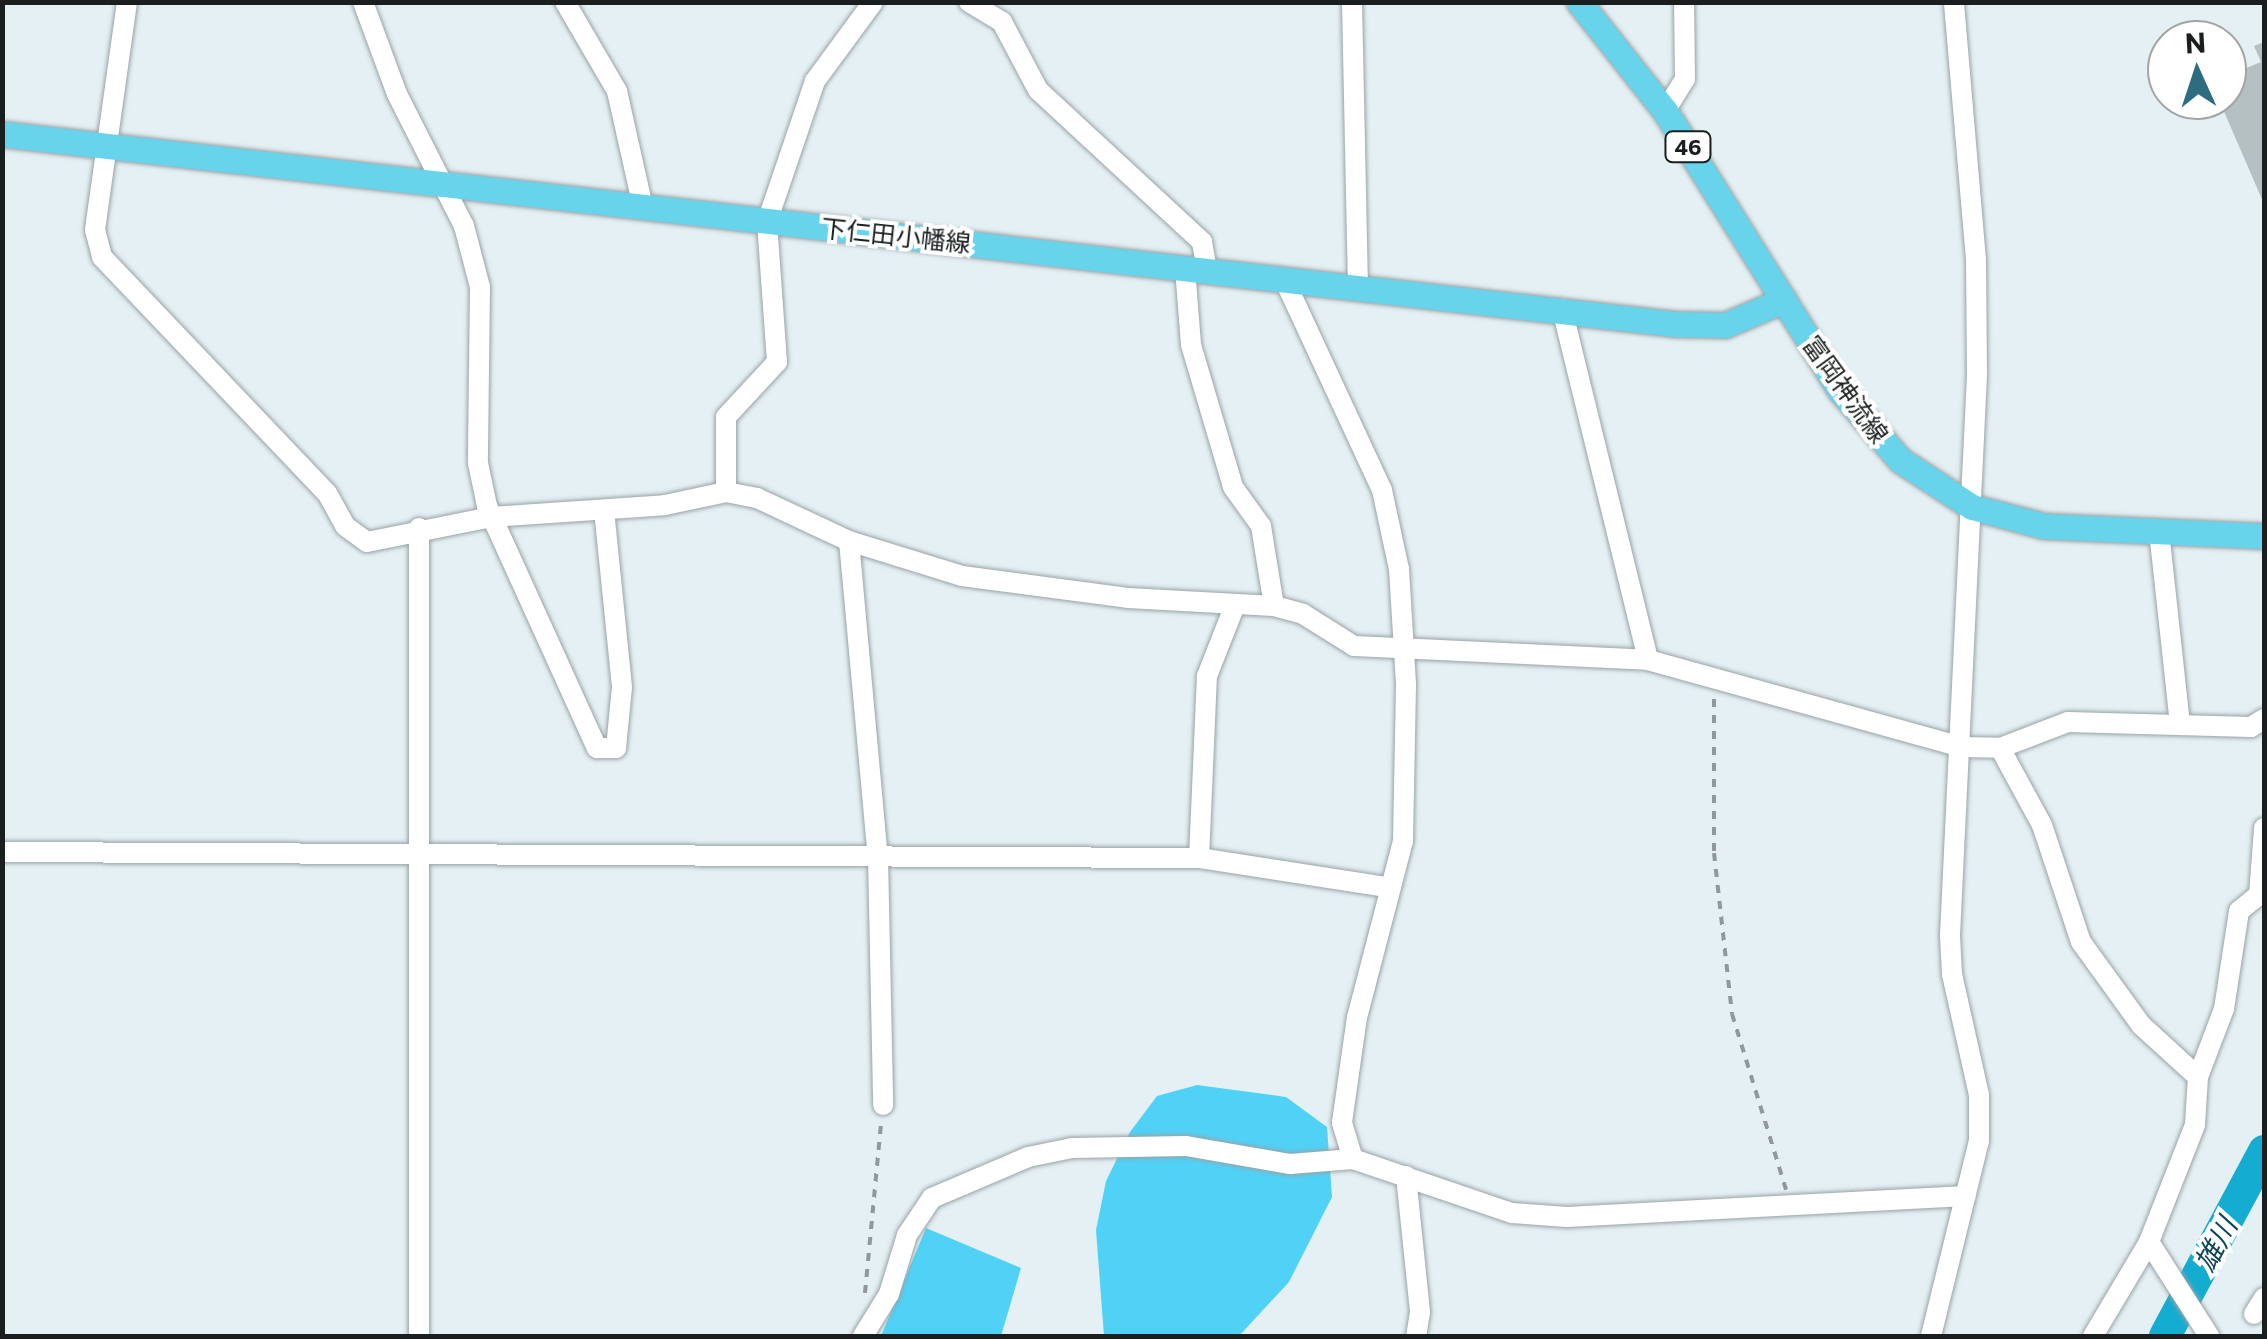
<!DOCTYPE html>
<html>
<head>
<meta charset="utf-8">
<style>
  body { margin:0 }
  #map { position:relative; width:2267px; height:1339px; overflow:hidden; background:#e5f0f4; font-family:Commissioner,"Noto Sans JP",sans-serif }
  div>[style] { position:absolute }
  .forest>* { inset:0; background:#50d2f7 }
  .river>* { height:32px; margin:-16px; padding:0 16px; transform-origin:16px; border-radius:16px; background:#15acd1 }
  .building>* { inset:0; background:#b5c0c3 }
  .path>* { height:4px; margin-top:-2px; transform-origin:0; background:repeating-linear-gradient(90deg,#90989b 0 8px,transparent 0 16px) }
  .roads { filter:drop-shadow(0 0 2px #99a3a7) drop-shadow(0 0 2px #99a3a7) }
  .minor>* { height:20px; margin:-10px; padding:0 10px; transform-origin:10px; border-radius:10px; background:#fff }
  .major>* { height:25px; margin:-12.5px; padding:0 12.5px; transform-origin:12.5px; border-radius:12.5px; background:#68d4ec }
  span { translate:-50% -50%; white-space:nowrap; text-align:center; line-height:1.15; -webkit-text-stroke:8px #fff; paint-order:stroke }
  .shield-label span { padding:2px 8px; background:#fff; border:2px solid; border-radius:8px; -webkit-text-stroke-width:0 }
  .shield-label { font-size:22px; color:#1a1e1f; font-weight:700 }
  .street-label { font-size:25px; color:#1a1e1f }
  .water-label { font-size:28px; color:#0e4756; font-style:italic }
  .frame { position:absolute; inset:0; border:5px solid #1a1e1f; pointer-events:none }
  .north { position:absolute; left:2147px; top:20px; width:100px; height:100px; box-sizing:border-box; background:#fff; border:2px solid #a3a5a5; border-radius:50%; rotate:357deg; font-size:28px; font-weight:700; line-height:40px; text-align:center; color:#1a1e1f }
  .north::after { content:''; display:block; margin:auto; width:35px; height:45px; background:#2c6d80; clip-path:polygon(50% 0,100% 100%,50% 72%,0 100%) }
</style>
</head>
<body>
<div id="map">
  <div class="forest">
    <div style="clip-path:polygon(1197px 1085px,1286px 1097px,1327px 1127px,1332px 1197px,1289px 1282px,1239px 1336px,1104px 1336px,1096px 1230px,1106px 1181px,1130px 1132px,1157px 1096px)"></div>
    <div style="clip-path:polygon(926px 1228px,1021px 1268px,1001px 1336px,881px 1336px)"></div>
  </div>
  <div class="river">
    <div style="left:2165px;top:1336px;width:210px;rotate:-61.8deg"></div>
  </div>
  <div class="building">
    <div style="clip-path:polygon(2264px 42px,2264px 204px,2219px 100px,2227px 100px,2227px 76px,2261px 62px,2254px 46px)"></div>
  </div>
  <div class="path">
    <div style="left:1714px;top:699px;width:154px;rotate:90deg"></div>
    <div style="left:1714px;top:853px;width:162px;rotate:83.6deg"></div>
    <div style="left:1732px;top:1014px;width:184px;rotate:72.9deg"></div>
    <div style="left:865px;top:1293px;width:171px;rotate:-84.6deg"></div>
  </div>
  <div class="roads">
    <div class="minor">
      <div style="left:127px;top:2px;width:230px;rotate:98deg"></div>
      <div style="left:95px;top:230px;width:28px;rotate:75deg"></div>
      <div style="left:102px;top:257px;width:326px;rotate:46.4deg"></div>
      <div style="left:327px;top:493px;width:38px;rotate:61deg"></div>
      <div style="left:345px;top:526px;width:27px;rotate:36deg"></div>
      <div style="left:367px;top:542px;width:126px;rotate:-11.4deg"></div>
      <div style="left:491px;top:517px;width:174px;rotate:-3.9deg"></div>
      <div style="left:665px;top:505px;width:62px;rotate:-12deg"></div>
      <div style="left:726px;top:492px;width:32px;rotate:11deg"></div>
      <div style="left:757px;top:498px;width:102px;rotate:25.1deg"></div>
      <div style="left:849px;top:541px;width:118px;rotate:17.2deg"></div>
      <div style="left:962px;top:576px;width:167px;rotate:7.5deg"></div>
      <div style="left:1128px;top:598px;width:146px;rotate:3.1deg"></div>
      <div style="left:1274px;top:606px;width:30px;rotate:15deg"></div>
      <div style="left:1303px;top:614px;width:60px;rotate:32.1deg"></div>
      <div style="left:1354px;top:646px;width:294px;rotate:2.7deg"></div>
      <div style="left:1648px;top:660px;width:325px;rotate:15.5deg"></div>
      <div style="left:1961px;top:747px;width:39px;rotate:1deg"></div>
      <div style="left:2000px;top:748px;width:73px;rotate:-20.9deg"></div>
      <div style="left:2068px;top:722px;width:183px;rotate:1.6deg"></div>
      <div style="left:2251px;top:727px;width:15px;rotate:-32deg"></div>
      <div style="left:363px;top:2px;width:98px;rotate:69.7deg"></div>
      <div style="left:397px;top:94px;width:148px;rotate:63.1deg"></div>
      <div style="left:464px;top:226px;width:63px;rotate:75.3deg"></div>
      <div style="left:480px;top:287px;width:176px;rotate:90.7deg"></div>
      <div style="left:478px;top:463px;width:44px;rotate:78.2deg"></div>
      <div style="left:487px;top:506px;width:266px;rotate:65.6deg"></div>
      <div style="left:597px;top:748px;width:19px"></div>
      <div style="left:616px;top:748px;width:61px;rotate:-84.4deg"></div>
      <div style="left:622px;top:687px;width:178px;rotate:-95.8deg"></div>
      <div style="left:565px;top:2px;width:103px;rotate:59.7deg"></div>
      <div style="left:617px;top:91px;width:119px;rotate:77.4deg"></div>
      <div style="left:969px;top:2px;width:39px;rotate:31deg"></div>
      <div style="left:1002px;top:22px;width:77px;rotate:62.1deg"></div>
      <div style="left:1038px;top:90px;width:224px;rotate:42.8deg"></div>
      <div style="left:1202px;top:242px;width:29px;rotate:80deg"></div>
      <div style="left:1352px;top:2px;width:285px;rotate:88.8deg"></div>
      <div style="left:1665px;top:111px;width:38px;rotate:-58deg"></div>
      <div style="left:1685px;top:79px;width:77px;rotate:-90.7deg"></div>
      <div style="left:1185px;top:268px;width:77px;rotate:85.5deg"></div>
      <div style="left:1191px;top:345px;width:148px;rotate:73.5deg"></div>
      <div style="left:1233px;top:487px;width:48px;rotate:54.3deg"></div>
      <div style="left:1261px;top:526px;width:81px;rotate:80.8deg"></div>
      <div style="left:1284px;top:279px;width:233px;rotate:65.1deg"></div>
      <div style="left:1382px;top:490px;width:81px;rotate:77.9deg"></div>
      <div style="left:1399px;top:569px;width:116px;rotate:86.5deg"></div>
      <div style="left:1406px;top:685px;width:156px;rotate:91.1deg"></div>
      <div style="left:1403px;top:841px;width:182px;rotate:104.6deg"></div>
      <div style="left:1357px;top:1017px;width:107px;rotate:98.1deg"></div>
      <div style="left:1342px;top:1123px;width:38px;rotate:73deg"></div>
      <div style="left:1562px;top:309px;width:361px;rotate:76.2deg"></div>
      <div style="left:726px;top:492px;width:75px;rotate:-90deg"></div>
      <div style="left:726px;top:417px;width:75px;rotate:-47.2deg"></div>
      <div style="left:777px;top:362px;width:140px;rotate:-94.1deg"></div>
      <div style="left:767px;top:222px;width:149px;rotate:-71.2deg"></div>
      <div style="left:815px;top:81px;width:98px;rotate:-53.7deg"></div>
      <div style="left:419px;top:528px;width:808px;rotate:90deg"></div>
      <div style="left:2159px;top:531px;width:194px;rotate:83.8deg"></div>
      <div style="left:849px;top:541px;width:317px;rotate:84.8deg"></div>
      <div style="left:878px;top:857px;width:248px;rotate:88.8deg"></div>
      <div style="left:2000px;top:748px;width:88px;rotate:61.4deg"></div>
      <div style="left:2042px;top:825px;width:123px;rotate:71.6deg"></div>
      <div style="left:2081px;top:942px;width:102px;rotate:54.1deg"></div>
      <div style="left:2141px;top:1025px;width:77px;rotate:42.4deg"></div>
      <div style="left:2198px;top:1077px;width:48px;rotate:93.6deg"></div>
      <div style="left:2195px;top:1125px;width:126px;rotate:111.5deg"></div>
      <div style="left:2149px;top:1242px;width:112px;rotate:57.4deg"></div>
      <div style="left:2px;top:852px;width:1197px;rotate:0.29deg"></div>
      <div style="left:1199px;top:858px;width:190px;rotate:8.8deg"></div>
      <div style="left:1199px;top:858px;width:182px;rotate:-87.5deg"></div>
      <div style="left:1207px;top:676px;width:76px;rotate:-68.5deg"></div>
      <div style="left:2198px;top:1077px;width:73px;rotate:-69.1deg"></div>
      <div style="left:2224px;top:1009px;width:99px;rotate:-81.3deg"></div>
      <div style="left:2239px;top:911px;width:26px;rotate:-39deg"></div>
      <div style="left:2259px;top:895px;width:67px;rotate:-85.7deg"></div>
      <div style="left:1406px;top:1176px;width:137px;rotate:84.1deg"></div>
      <div style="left:1420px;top:1312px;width:24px;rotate:99deg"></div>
      <div style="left:2254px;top:1314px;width:19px;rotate:-58deg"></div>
      <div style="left:863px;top:1336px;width:49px;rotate:-58.2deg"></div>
      <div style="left:889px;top:1294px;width:62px;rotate:-73deg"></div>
      <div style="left:907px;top:1235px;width:45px;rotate:-56deg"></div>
      <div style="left:932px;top:1198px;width:104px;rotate:-23.1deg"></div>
      <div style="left:1028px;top:1157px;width:45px;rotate:-11.6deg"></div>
      <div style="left:1072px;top:1148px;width:114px;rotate:-1deg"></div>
      <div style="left:1186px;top:1146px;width:106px;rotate:9.8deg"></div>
      <div style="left:1290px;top:1164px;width:63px;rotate:-4.5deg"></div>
      <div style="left:1353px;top:1159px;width:168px;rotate:18.8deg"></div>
      <div style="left:1512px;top:1213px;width:55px;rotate:4.2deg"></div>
      <div style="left:1567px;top:1217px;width:399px;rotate:-3deg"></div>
      <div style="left:1931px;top:1336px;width:201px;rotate:-76.2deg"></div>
      <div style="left:1979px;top:1141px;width:46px;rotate:-90deg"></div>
      <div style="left:1979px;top:1095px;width:124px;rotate:-102.6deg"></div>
      <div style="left:1952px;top:974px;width:39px;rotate:-93deg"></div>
      <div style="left:1950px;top:935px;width:562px;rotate:-87.24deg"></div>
      <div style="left:1977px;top:374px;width:114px;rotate:-90.5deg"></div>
      <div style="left:1976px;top:260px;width:259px;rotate:-94.9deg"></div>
      <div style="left:2093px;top:1336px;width:109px;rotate:-59.2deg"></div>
    </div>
    <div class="major">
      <div style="left:1579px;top:2px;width:139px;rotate:51.7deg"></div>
      <div style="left:1665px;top:111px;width:329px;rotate:57.9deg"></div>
      <div style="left:1840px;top:390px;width:92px;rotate:49.4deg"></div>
      <div style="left:1900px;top:460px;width:86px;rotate:33.1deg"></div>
      <div style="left:1972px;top:507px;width:74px;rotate:14.8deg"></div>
      <div style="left:2044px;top:526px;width:220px;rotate:2.6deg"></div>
      <div style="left:2px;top:134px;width:1683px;rotate:6.48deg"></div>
      <div style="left:1674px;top:324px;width:51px;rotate:1.1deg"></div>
      <div style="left:1725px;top:325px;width:64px;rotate:-23deg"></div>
    </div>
  </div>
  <div class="shield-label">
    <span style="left:1688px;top:147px">46</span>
  </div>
  <div class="street-label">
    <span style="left:896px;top:235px;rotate:6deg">下仁田小幡線</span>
    <span style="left:1846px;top:389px;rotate:54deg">富岡神流線</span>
  </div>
  <div class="water-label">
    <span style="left:2215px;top:1244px;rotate:-62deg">雄川</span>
  </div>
  <div class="frame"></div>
  <div class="north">N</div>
</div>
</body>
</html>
